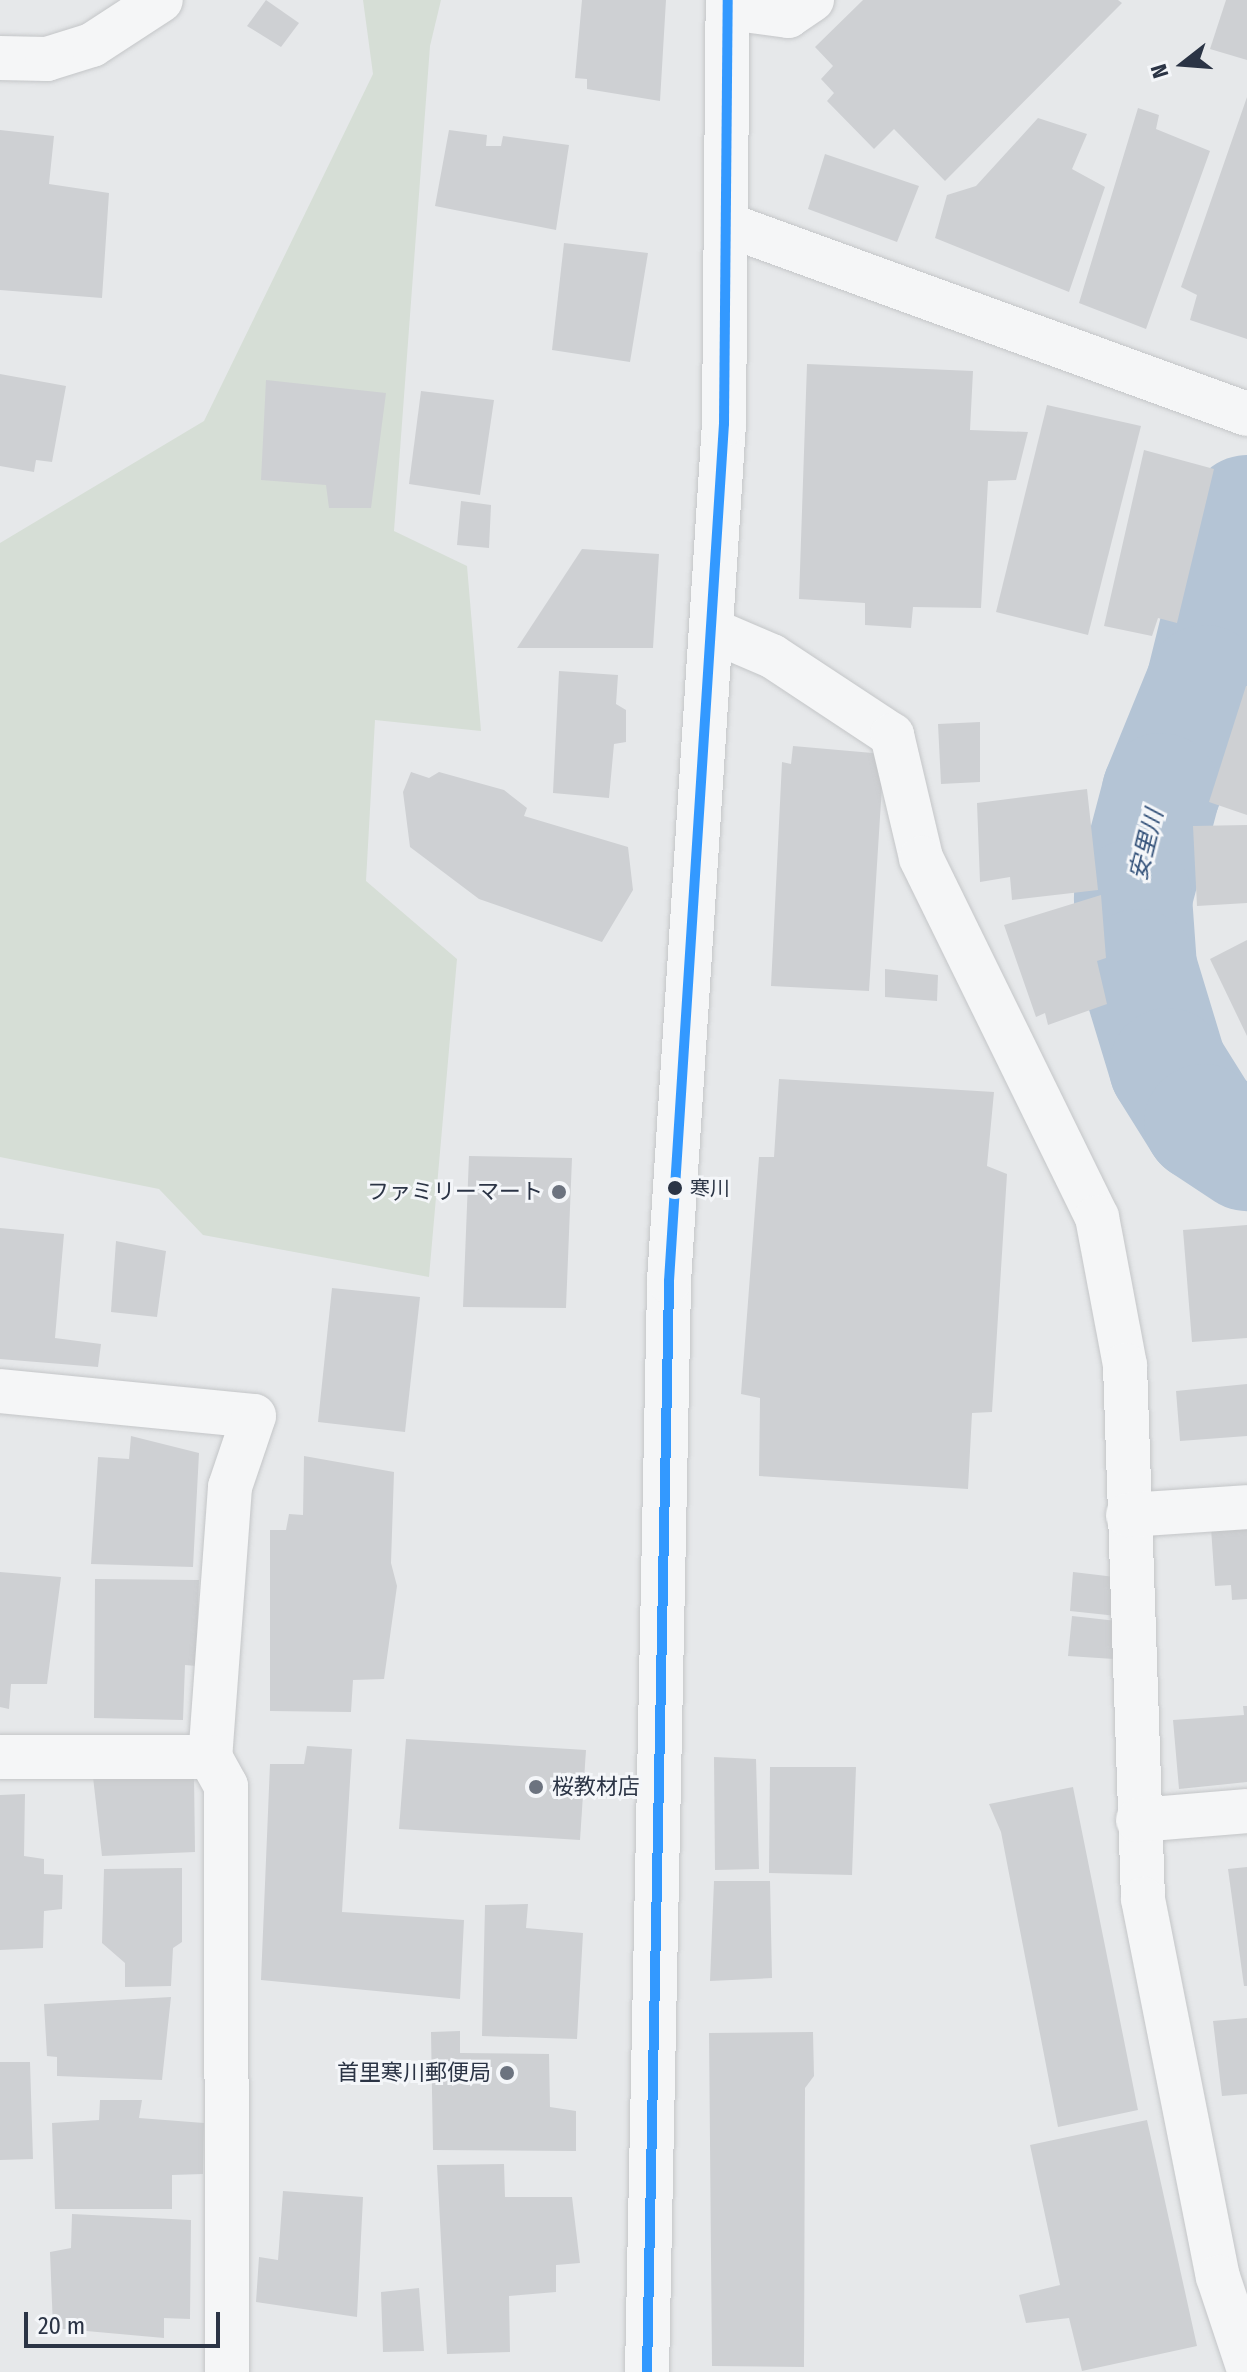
<!DOCTYPE html>
<html>
<head>
<meta charset="utf-8">
<style>
  body { margin:0 }
  #map { position:relative; width:1247px; height:2372px; overflow:hidden; background:#e6e8ea; font-family:"Fira Sans Condensed","Noto Sans JP",sans-serif }
  div>[style] { position:absolute }
  .green>* { inset:0; background:#d6ded6 }
  .river>* { height:118px; margin:-59px; padding:0 59px; transform-origin:59px; border-radius:59px; background:#b4c4d5 }
  .building>* { inset:0; background:#ced0d3 }
  .roads { filter:drop-shadow(0 0 2px #c4c6c8) drop-shadow(0 0 2px #c4c6c8) }
  .minor>* { height:44px; margin:-22px; padding:0 22px; transform-origin:22px; border-radius:22px; background:#f5f6f7 }
  .tertiary>* { height:44px; margin:-22px; padding:0 22px; transform-origin:22px; border-radius:22px; background:#f5f6f7 }
  .bus-1>* { height:10px; margin:-5px; padding:0 5px; transform-origin:5px; border-radius:5px; background:#39f }
  .dots>* { width:22px; height:22px; translate:-50% -50%; box-sizing:border-box; border:4px solid #f4f6f9; border-radius:50% }
  span { translate:-50% -50%; white-space:nowrap; text-align:center; line-height:1.15; -webkit-text-stroke:6px #f4f6f9; paint-order:stroke }
  .bus-label { font-size:20px; color:#2b3445 }
  .left { translate:0 -50%; text-align:left }
  .poi-label { font-size:22px; color:#2b3445 }
  .right { translate:-100% -50%; text-align:right }
  .water-label { font-size:24px; color:#34527a; font-style:italic }
  .north { position:absolute; left:1143px; top:24px; width:80px; height:80px; -webkit-text-stroke:6px #f4f6f9; paint-order:stroke; rotate:253deg; font-size:22px; font-weight:700; line-height:32px; text-align:center; color:#2b3445 }
  .north::after { content:''; display:block; margin:auto; width:28px; height:36px; background:#2b3445; clip-path:polygon(50% 0,100% 100%,50% 72%,0 100%) }
  .scale { position:absolute; left:24px; top:2312px; width:196px; height:36px; box-sizing:border-box; border:4px solid #2b3445; border-top:0; padding-left:10px; font-size:24px; line-height:28px; white-space:nowrap; color:#2b3445; -webkit-text-stroke:6px #f4f6f9; paint-order:stroke }
</style>
</head>
<body>
<div id="map">
  <div class="green">
    <div style="clip-path:polygon(363px 0,441px 0,430px 46px,394px 531px,467px 566px,481px 731px,375px 720px,366px 881px,457px 959px,429px 1277px,203px 1235px,159px 1189px,0 1157px,0 543px,204px 421px,373px 74px)"></div>
  </div>
  <div class="river">
    <div style="left:1247px;top:514px;width:175px;rotate:103.9deg"></div>
    <div style="left:1205px;top:684px;width:117px;rotate:112.2deg"></div>
    <div style="left:1161px;top:792px;width:110px;rotate:104.8deg"></div>
    <div style="left:1133px;top:898px;width:70px;rotate:85.9deg"></div>
    <div style="left:1138px;top:968px;width:103px;rotate:73.1deg"></div>
    <div style="left:1168px;top:1067px;width:66px;rotate:58deg"></div>
    <div style="left:1203px;top:1123px;width:53px;rotate:33.4deg"></div>
  </div>
  <div class="building">
    <div style="clip-path:polygon(266px 0,299px 23px,281px 47px,247px 26px)"></div>
    <div style="clip-path:polygon(582px 0,666px 0,660px 101px,587px 89px,587px 79px,575px 78px)"></div>
    <div style="clip-path:polygon(863px 0,1118px 0,1122px 3px,945px 181px,894px 129px,874px 149px,827px 101px,834px 93px,821px 79px,833px 66px,815px 47px)"></div>
    <div style="clip-path:polygon(1226px 0,1247px 0,1247px 60px,1210px 49px)"></div>
    <div style="clip-path:polygon(1247px 97px,1247px 339px,1190px 320px,1197px 295px,1181px 287px)"></div>
    <div style="clip-path:polygon(1138px 108px,1159px 115px,1156px 129px,1210px 151px,1146px 329px,1079px 303px)"></div>
    <div style="clip-path:polygon(1038px 118px,1087px 134px,1072px 169px,1105px 187px,1069px 292px,935px 238px,947px 195px,976px 186px)"></div>
    <div style="clip-path:polygon(0 130px,54px 136px,49px 184px,109px 193px,102px 298px,0 290px)"></div>
    <div style="clip-path:polygon(449px 130px,487px 135px,486px 146px,501px 146px,503px 136px,569px 145px,556px 230px,435px 206px)"></div>
    <div style="clip-path:polygon(825px 154px,919px 186px,897px 242px,808px 209px)"></div>
    <div style="clip-path:polygon(564px 243px,648px 253px,630px 362px,552px 350px)"></div>
    <div style="clip-path:polygon(807px 364px,973px 371px,970px 430px,1028px 432px,1016px 480px,988px 481px,981px 608px,913px 607px,911px 628px,865px 625px,865px 603px,799px 599px)"></div>
    <div style="clip-path:polygon(0 374px,66px 386px,52px 462px,36px 460px,34px 472px,0 466px)"></div>
    <div style="clip-path:polygon(266px 380px,386px 393px,371px 508px,329px 508px,326px 485px,261px 480px)"></div>
    <div style="clip-path:polygon(421px 391px,494px 400px,480px 495px,409px 484px)"></div>
    <div style="clip-path:polygon(1047px 405px,1141px 426px,1088px 635px,996px 612px)"></div>
    <div style="clip-path:polygon(1144px 450px,1214px 469px,1177px 623px,1158px 618px,1152px 636px,1104px 626px)"></div>
    <div style="clip-path:polygon(461px 501px,491px 505px,489px 548px,457px 545px)"></div>
    <div style="clip-path:polygon(582px 549px,659px 554px,653px 648px,517px 648px)"></div>
    <div style="clip-path:polygon(559px 671px,618px 675px,616px 704px,626px 710px,626px 742px,614px 744px,609px 798px,553px 793px)"></div>
    <div style="clip-path:polygon(1246px 686px,1247px 686px,1247px 815px,1209px 802px)"></div>
    <div style="clip-path:polygon(980px 722px,980px 782px,941px 784px,938px 724px)"></div>
    <div style="clip-path:polygon(793px 746px,884px 754px,869px 991px,771px 986px,782px 762px,791px 764px)"></div>
    <div style="clip-path:polygon(411px 772px,429px 778px,439px 772px,504px 790px,527px 808px,524px 816px,628px 847px,633px 890px,602px 942px,479px 899px,410px 847px,403px 792px)"></div>
    <div style="clip-path:polygon(1087px 789px,1098px 890px,1012px 900px,1010px 877px,980px 882px,977px 803px)"></div>
    <div style="clip-path:polygon(1247px 825px,1247px 903px,1197px 906px,1193px 826px)"></div>
    <div style="clip-path:polygon(1101px 895px,1106px 958px,1097px 961px,1107px 1004px,1048px 1025px,1045px 1013px,1036px 1017px,1004px 925px)"></div>
    <div style="clip-path:polygon(1247px 940px,1247px 1036px,1210px 959px)"></div>
    <div style="clip-path:polygon(885px 969px,938px 975px,937px 1001px,885px 997px)"></div>
    <div style="clip-path:polygon(779px 1079px,994px 1092px,987px 1166px,1007px 1174px,992px 1412px,972px 1413px,968px 1489px,759px 1476px,760px 1398px,741px 1394px,759px 1157px,774px 1157px)"></div>
    <div style="clip-path:polygon(469px 1156px,572px 1158px,566px 1308px,463px 1307px)"></div>
    <div style="clip-path:polygon(1247px 1225px,1247px 1338px,1192px 1342px,1183px 1230px)"></div>
    <div style="clip-path:polygon(0 1228px,64px 1234px,55px 1338px,101px 1344px,98px 1367px,0 1359px)"></div>
    <div style="clip-path:polygon(116px 1241px,166px 1251px,157px 1317px,111px 1312px)"></div>
    <div style="clip-path:polygon(332px 1288px,420px 1297px,405px 1432px,318px 1422px)"></div>
    <div style="clip-path:polygon(1247px 1384px,1247px 1436px,1180px 1441px,1176px 1391px)"></div>
    <div style="clip-path:polygon(131px 1436px,199px 1453px,193px 1567px,91px 1564px,98px 1457px,129px 1459px)"></div>
    <div style="clip-path:polygon(304px 1456px,394px 1472px,391px 1563px,397px 1586px,384px 1679px,353px 1680px,351px 1712px,270px 1711px,270px 1530px,286px 1530px,289px 1514px,303px 1515px)"></div>
    <div style="clip-path:polygon(1247px 1526px,1247px 1599px,1232px 1600px,1231px 1585px,1215px 1586px,1211px 1528px)"></div>
    <div style="clip-path:polygon(0 1572px,61px 1577px,47px 1684px,11px 1684px,9px 1709px,0 1707px)"></div>
    <div style="clip-path:polygon(1073px 1572px,1115px 1577px,1117px 1616px,1070px 1611px)"></div>
    <div style="clip-path:polygon(95px 1579px,199px 1580px,196px 1666px,185px 1665px,183px 1720px,94px 1718px)"></div>
    <div style="clip-path:polygon(1072px 1616px,1117px 1621px,1114px 1659px,1068px 1656px)"></div>
    <div style="clip-path:polygon(1243px 1706px,1247px 1706px,1247px 1782px,1179px 1789px,1173px 1720px,1244px 1715px)"></div>
    <div style="clip-path:polygon(406px 1739px,586px 1750px,580px 1840px,399px 1829px)"></div>
    <div style="clip-path:polygon(307px 1746px,352px 1749px,342px 1912px,464px 1920px,460px 1999px,261px 1980px,270px 1764px,304px 1764px)"></div>
    <div style="clip-path:polygon(714px 1757px,756px 1759px,759px 1869px,715px 1870px)"></div>
    <div style="clip-path:polygon(770px 1767px,856px 1767px,852px 1875px,769px 1873px)"></div>
    <div style="clip-path:polygon(194px 1776px,195px 1852px,102px 1856px,93px 1777px)"></div>
    <div style="clip-path:polygon(1073px 1787px,1138px 2110px,1058px 2127px,1001px 1832px,989px 1804px)"></div>
    <div style="clip-path:polygon(25px 1794px,24px 1856px,44px 1859px,44px 1874px,63px 1875px,62px 1909px,44px 1911px,43px 1948px,0 1950px,0 1795px)"></div>
    <div style="clip-path:polygon(1247px 1867px,1247px 1986px,1244px 1986px,1228px 1869px)"></div>
    <div style="clip-path:polygon(182px 1868px,182px 1942px,173px 1948px,171px 1986px,125px 1987px,125px 1963px,102px 1943px,104px 1869px)"></div>
    <div style="clip-path:polygon(714px 1881px,770px 1881px,772px 1978px,710px 1981px)"></div>
    <div style="clip-path:polygon(528px 1904px,526px 1928px,583px 1933px,577px 2039px,482px 2036px,485px 1905px)"></div>
    <div style="clip-path:polygon(171px 1997px,162px 2080px,57px 2076px,57px 2057px,47px 2056px,44px 2004px)"></div>
    <div style="clip-path:polygon(1247px 2018px,1247px 2094px,1222px 2096px,1213px 2021px)"></div>
    <div style="clip-path:polygon(460px 2031px,460px 2053px,549px 2054px,550px 2107px,576px 2111px,576px 2151px,433px 2150px,431px 2032px)"></div>
    <div style="clip-path:polygon(813px 2032px,814px 2076px,805px 2088px,804px 2367px,712px 2366px,709px 2033px)"></div>
    <div style="clip-path:polygon(0 2062px,30px 2062px,33px 2159px,0 2160px)"></div>
    <div style="clip-path:polygon(100px 2100px,142px 2100px,139px 2118px,204px 2123px,203px 2174px,172px 2175px,172px 2209px,55px 2209px,52px 2123px,99px 2120px)"></div>
    <div style="clip-path:polygon(1147px 2120px,1197px 2346px,1082px 2371px,1069px 2318px,1026px 2323px,1019px 2295px,1060px 2285px,1030px 2145px)"></div>
    <div style="clip-path:polygon(504px 2164px,505px 2197px,572px 2197px,580px 2263px,556px 2265px,556px 2292px,509px 2296px,510px 2352px,447px 2354px,437px 2165px)"></div>
    <div style="clip-path:polygon(283px 2191px,363px 2197px,357px 2317px,256px 2302px,259px 2257px,278px 2260px)"></div>
    <div style="clip-path:polygon(72px 2214px,191px 2220px,190px 2319px,164px 2318px,164px 2338px,53px 2328px,50px 2252px,71px 2248px)"></div>
    <div style="clip-path:polygon(419px 2288px,424px 2351px,383px 2352px,381px 2292px)"></div>
  </div>
  <div class="roads">
    <div class="minor">
      <div style="left:729px;top:8px;width:60px;rotate:7.7deg"></div>
      <div style="left:788px;top:16px;width:29px;rotate:-34deg"></div>
      <div style="left:731px;top:226px;width:549px;rotate:20.02deg"></div>
      <div style="left:711px;top:630px;width:66px;rotate:23.1deg"></div>
      <div style="left:772px;top:656px;width:144px;rotate:33.4deg"></div>
      <div style="left:892px;top:735px;width:126px;rotate:76.7deg"></div>
      <div style="left:921px;top:858px;width:400px;rotate:63.9deg"></div>
      <div style="left:1097px;top:1217px;width:151px;rotate:79.3deg"></div>
      <div style="left:1125px;top:1365px;width:534px;rotate:88.07deg"></div>
      <div style="left:1143px;top:1899px;width:385px;rotate:78.8deg"></div>
      <div style="left:1218px;top:2277px;width:92px;rotate:71.6deg"></div>
      <div style="left:0;top:1391px;width:255px;rotate:5.6deg"></div>
      <div style="left:254px;top:1416px;width:75px;rotate:108.7deg"></div>
      <div style="left:230px;top:1487px;width:271px;rotate:94.2deg"></div>
      <div style="left:210px;top:1757px;width:33px;rotate:61deg"></div>
      <div style="left:226px;top:1786px;width:586px;rotate:89.9deg"></div>
      <div style="left:1128px;top:1515px;width:119px;rotate:-3.8deg"></div>
      <div style="left:0;top:1757px;width:210px"></div>
      <div style="left:1138px;top:1820px;width:109px;rotate:-4.7deg"></div>
    </div>
    <div class="tertiary">
      <div style="left:0;top:58px;width:47px;rotate:1.2deg"></div>
      <div style="left:47px;top:59px;width:47px;rotate:-17.3deg"></div>
      <div style="left:92px;top:45px;width:82px;rotate:-33.1deg"></div>
      <div style="left:647px;top:2372px;width:1091px;rotate:-88.84deg"></div>
      <div style="left:669px;top:1281px;width:859px;rotate:-86.33deg"></div>
      <div style="left:724px;top:424px;width:424px;rotate:-89.5deg"></div>
    </div>
  </div>
  <div class="bus-1">
    <div style="left:647px;top:2372px;width:1091px;rotate:-88.84deg"></div>
    <div style="left:669px;top:1281px;width:859px;rotate:-86.33deg"></div>
    <div style="left:724px;top:424px;width:424px;rotate:-89.5deg"></div>
  </div>
  <div class="dots">
    <div style="left:675px;top:1188px;background:#2b3445"></div>
    <div style="left:559px;top:1192px;background:#6c737f"></div>
    <div style="left:536px;top:1787px;background:#6c737f"></div>
    <div style="left:507px;top:2073px;background:#6c737f"></div>
  </div>
  <div class="bus-label">
    <span class="left" style="left:690px;top:1188px">寒川</span>
  </div>
  <div class="poi-label">
    <span class="right" style="left:543px;top:1192px">ファミリーマート</span>
    <span class="left" style="left:552px;top:1787px">桜教材店</span>
    <span class="right" style="left:491px;top:2073px">首里寒川郵便局</span>
  </div>
  <div class="water-label">
    <span style="left:1147px;top:845px;rotate:-76deg">安里川</span>
  </div>
  <div class="north">N</div>
  <div class="scale">20 m</div>
</div>
</body>
</html>
